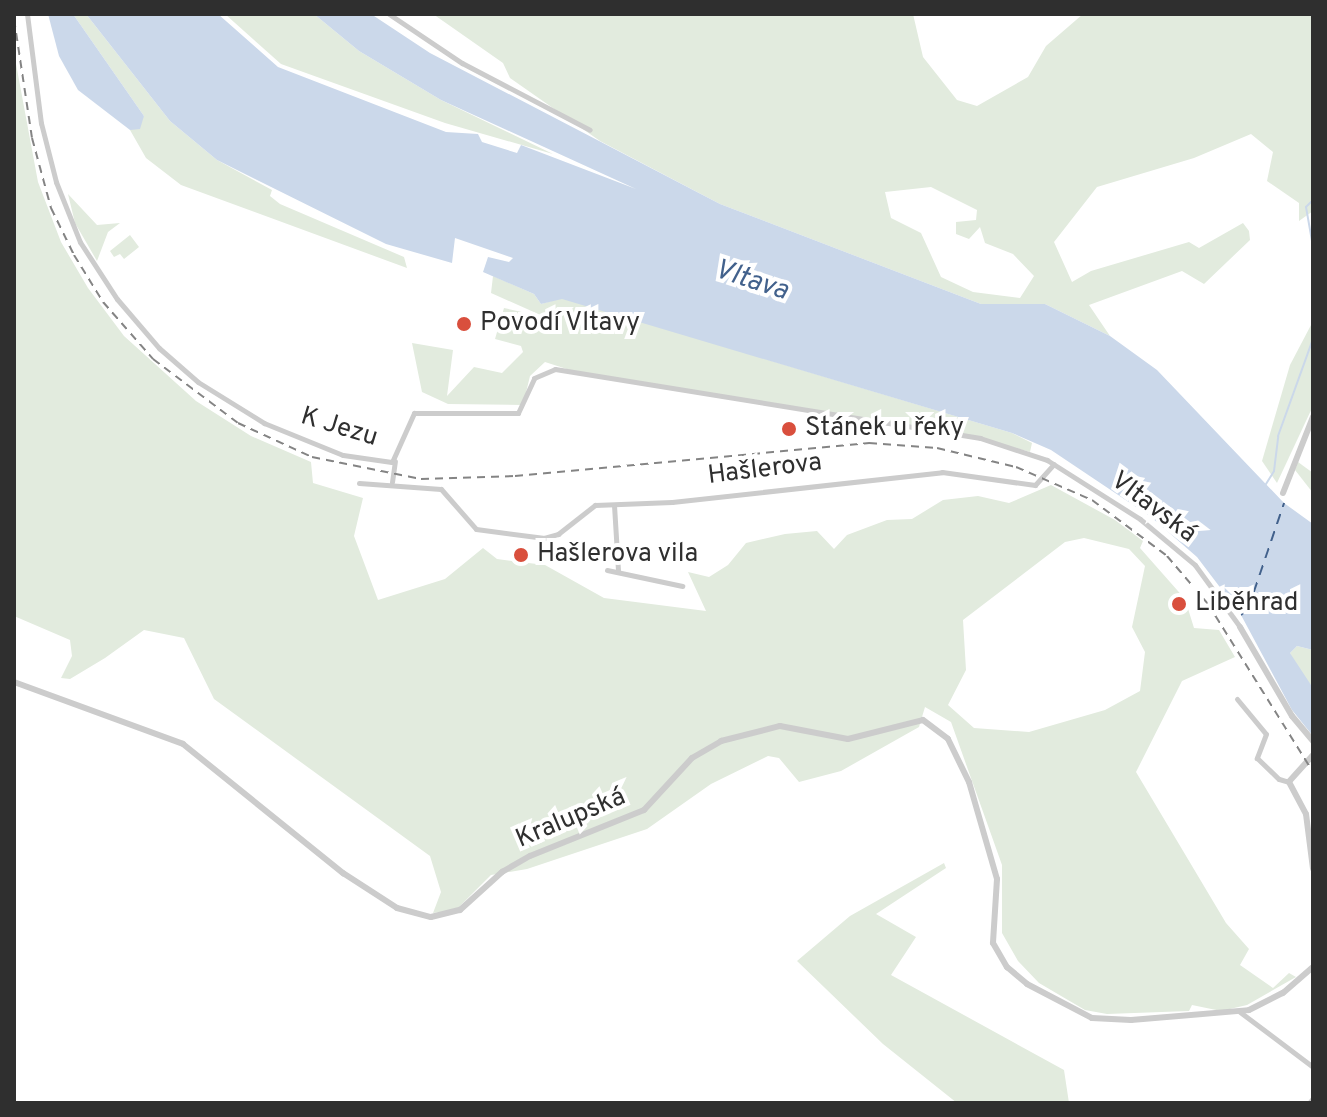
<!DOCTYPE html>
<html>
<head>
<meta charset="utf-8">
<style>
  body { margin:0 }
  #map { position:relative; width:1327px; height:1117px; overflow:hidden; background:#fff; font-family:Overpass,sans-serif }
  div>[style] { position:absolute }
  .green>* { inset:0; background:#e2ebde }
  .water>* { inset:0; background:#cbd8ea }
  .stream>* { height:2px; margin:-1px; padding:0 1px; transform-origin:1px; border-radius:1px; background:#cbd8ea }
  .ferry>* { height:2px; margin-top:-1px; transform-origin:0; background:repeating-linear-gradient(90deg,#42618c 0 10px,transparent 0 18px) }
  .minor>* { height:5px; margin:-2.5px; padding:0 2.5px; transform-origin:2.5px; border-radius:2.5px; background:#ccc }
  .tertiary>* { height:6px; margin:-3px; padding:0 3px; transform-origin:3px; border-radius:3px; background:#ccc }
  .rail>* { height:2px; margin-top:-1px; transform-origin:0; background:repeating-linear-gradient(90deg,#848484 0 8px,transparent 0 14px) }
  .dots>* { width:22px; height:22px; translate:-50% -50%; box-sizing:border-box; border:4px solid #fff; border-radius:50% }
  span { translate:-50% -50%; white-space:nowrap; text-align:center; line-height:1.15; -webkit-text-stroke:8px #fff; paint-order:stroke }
  .poi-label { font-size:26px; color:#2f2f2f }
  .left { translate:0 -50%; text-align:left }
  .street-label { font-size:26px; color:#2f2f2f }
  .water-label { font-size:28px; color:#42618c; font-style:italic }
  .frame { position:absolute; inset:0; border:16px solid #2f2f2f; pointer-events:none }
</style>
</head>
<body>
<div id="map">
  <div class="green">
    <div style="clip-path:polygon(73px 14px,86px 14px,170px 121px,217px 160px,272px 190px,270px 196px,280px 204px,404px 257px,407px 268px,181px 185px,146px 158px,130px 130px,144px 116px)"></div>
    <div style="clip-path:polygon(225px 14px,314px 14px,359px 51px,441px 100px,553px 154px,445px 123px,281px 64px)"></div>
    <div style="clip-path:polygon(evenodd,433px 14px,913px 14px,923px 57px,957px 100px,977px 106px,1028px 77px,1046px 46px,1083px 14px,1313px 14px,1313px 211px,1299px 221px,1299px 203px,1267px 181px,1273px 152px,1251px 134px,1194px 158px,1097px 187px,1054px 242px,1072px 282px,1091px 271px,1189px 242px,1199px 248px,1243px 223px,1249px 231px,1250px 240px,1204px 284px,1182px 271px,1089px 305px,1110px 336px,1045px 304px,981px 304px,720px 204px,600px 141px,510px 78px,503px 63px,433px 14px,931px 187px,977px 210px,976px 220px,956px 222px,956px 234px,969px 239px,980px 227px,985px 243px,1013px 254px,1034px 276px,1020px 298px,973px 292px,941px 277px,921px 233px,891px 218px,885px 192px,931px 187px)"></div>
    <div style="clip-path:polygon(evenodd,14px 53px,38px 182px,61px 242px,88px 288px,124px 336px,196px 401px,251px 436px,311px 462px,313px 483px,363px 498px,354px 536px,378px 600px,445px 579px,483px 548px,497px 559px,545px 565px,604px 598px,706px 611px,688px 572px,709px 577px,728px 565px,746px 543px,785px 534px,817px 531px,834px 549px,847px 535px,887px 520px,912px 519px,943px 500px,978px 496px,1009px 503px,1051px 485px,1115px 520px,1143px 541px,1140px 548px,1185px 599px,1194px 628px,1219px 630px,1235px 657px,1182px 681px,1136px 772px,1226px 923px,1249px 949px,1240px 965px,1273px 988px,1289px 973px,1296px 977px,1247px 1005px,1221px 1011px,1192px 1005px,1189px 1011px,1107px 1014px,1085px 1010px,1039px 983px,1018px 961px,1002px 933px,1002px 865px,951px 722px,925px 707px,919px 727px,841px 771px,799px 782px,779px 758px,768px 756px,711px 784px,647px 829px,527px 869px,491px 875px,456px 910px,433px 913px,441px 892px,430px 856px,214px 699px,184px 638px,144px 630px,105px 658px,70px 679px,61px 678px,72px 656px,70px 640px,14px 616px,14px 53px,1084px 538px,1129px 549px,1145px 566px,1132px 627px,1145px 652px,1140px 691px,1105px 710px,1029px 732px,974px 728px,948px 705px,966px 670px,963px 620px,1065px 542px,1084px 538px)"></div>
    <div style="clip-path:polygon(68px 194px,97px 225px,120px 223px,108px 232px,97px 261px,75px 223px)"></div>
    <div style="clip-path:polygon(130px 235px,139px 247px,124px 259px,120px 254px,114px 257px,110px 251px)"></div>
    <div style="clip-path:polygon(493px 276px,534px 294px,541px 304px,562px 298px,1012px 433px,1032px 443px,1030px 452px,980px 438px,573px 371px,545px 362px,530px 376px,523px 405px,448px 404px,422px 392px,412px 343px,453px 350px,447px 396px,474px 367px,502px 373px,523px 352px,521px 346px,495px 339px,504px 308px,545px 317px,491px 293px)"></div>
    <div style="clip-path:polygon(1311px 325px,1313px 406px,1277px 483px,1262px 461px,1290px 365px)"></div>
    <div style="clip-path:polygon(1298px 462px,1313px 473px,1313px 493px,1295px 470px)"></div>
    <div style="clip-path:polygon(1297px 646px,1313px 650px,1313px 688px,1295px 665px,1290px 653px)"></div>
    <div style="clip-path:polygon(944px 863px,946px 868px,876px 914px,916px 937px,891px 975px,1064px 1070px,1069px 1103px,957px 1103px,883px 1044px,797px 961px,850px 916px)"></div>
  </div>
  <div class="water">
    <div style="clip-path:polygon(48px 14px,73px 14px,144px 116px,140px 129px,130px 130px,78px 90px,59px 56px)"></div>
    <div style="clip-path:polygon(86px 14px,218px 14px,278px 67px,446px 132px,478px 134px,482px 142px,517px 153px,521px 145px,636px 189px,441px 100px,359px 51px,314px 14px,371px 14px,430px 53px,720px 204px,981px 304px,1045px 304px,1110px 336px,1157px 370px,1284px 503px,1313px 524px,1313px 650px,1297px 646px,1290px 653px,1313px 688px,1313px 736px,1292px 710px,1241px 615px,1197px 557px,1151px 517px,1051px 450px,1012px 433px,562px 299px,541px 304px,534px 294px,483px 272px,488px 257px,509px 262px,513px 258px,455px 238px,452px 263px,386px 244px,217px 160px,170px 121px)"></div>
  </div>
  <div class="stream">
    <div style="left:1313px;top:200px;width:10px;rotate:135deg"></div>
    <div style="left:1306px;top:207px;width:39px;rotate:80deg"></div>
    <div style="left:1266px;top:484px;width:15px;rotate:-58deg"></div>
    <div style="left:1274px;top:471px;width:35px;rotate:-83deg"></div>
    <div style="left:1278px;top:436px;width:103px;rotate:-70.2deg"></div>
  </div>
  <div class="ferry">
    <div style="left:1241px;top:615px;width:9px;rotate:-41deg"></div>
    <div style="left:1248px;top:609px;width:112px;rotate:-71.2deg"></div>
  </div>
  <div class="minor">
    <div style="left:27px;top:14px;width:110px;rotate:82.7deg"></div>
    <div style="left:41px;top:123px;width:61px;rotate:75.7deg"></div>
    <div style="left:56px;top:182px;width:65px;rotate:68.2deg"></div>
    <div style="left:80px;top:242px;width:68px;rotate:57deg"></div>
    <div style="left:117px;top:299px;width:65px;rotate:49.4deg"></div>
    <div style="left:159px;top:348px;width:52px;rotate:41.1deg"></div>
    <div style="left:198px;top:382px;width:78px;rotate:31.8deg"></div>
    <div style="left:264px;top:423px;width:85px;rotate:22.1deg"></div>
    <div style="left:343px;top:455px;width:49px;rotate:8.1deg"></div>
    <div style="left:392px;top:462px;width:54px;rotate:-65.8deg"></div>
    <div style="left:414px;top:413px;width:104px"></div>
    <div style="left:518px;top:413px;width:38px;rotate:-65deg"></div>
    <div style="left:534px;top:378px;width:23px;rotate:-23deg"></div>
    <div style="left:555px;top:369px;width:431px;rotate:9.2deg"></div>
    <div style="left:980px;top:438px;width:71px;rotate:18.2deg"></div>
    <div style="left:1047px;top:460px;width:110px;rotate:32.4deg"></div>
    <div style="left:1140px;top:519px;width:72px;rotate:39.9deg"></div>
    <div style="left:1195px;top:565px;width:77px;rotate:54deg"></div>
    <div style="left:389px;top:14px;width:88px;rotate:33.9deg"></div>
    <div style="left:462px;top:63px;width:144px;rotate:27.6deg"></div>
    <div style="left:392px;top:482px;width:21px;rotate:-82deg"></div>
    <div style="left:359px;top:483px;width:82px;rotate:4.2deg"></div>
    <div style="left:441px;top:489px;width:53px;rotate:48.8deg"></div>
    <div style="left:476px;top:529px;width:69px;rotate:7.5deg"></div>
    <div style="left:544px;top:538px;width:15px;rotate:-16deg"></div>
    <div style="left:558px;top:534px;width:47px;rotate:-38.1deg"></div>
    <div style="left:595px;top:505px;width:77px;rotate:-2.2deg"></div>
    <div style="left:672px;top:502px;width:272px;rotate:-6.3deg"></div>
    <div style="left:942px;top:472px;width:94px;rotate:8deg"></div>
    <div style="left:1035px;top:485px;width:28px;rotate:-48deg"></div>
    <div style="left:614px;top:505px;width:65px;rotate:86.5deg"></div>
    <div style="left:607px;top:570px;width:77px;rotate:12deg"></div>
    <div style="left:1237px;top:699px;width:45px;rotate:50.4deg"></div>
    <div style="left:1266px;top:734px;width:26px;rotate:111deg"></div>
    <div style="left:1257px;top:758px;width:30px;rotate:44deg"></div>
    <div style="left:1279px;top:779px;width:10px;rotate:17deg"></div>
    <div style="left:1240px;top:1012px;width:91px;rotate:37deg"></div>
    <div style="left:1309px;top:1103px;width:6px;rotate:-51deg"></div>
  </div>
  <div class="tertiary">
    <div style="left:1283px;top:493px;width:82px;rotate:-68.5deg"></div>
    <div style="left:1240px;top:627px;width:103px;rotate:59.7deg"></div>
    <div style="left:1292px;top:716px;width:33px;rotate:50deg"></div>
    <div style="left:14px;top:682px;width:180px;rotate:20.1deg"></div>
    <div style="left:183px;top:744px;width:206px;rotate:38.9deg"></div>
    <div style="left:343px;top:873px;width:64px;rotate:32.9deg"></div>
    <div style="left:397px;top:908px;width:35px;rotate:15deg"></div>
    <div style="left:431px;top:917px;width:30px;rotate:-14deg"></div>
    <div style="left:460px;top:910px;width:57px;rotate:-42.1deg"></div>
    <div style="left:502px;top:872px;width:32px;rotate:-30deg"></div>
    <div style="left:530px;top:856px;width:123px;rotate:-22deg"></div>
    <div style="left:644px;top:810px;width:71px;rotate:-47.3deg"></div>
    <div style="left:692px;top:758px;width:34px;rotate:-30deg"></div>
    <div style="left:721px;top:741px;width:61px;rotate:-14.3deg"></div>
    <div style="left:780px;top:726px;width:69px;rotate:10.8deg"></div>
    <div style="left:848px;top:739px;width:77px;rotate:-14.2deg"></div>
    <div style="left:923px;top:720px;width:31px;rotate:37deg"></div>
    <div style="left:948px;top:739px;width:48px;rotate:64deg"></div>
    <div style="left:969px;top:782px;width:101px;rotate:73.9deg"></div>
    <div style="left:997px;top:879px;width:64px;rotate:93.6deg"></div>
    <div style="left:993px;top:943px;width:28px;rotate:60deg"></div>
    <div style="left:1007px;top:967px;width:26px;rotate:40deg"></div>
    <div style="left:1027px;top:984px;width:73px;rotate:27.6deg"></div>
    <div style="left:1092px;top:1018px;width:39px;rotate:3deg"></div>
    <div style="left:1131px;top:1020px;width:118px;rotate:-4.8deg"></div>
    <div style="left:1249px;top:1010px;width:38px;rotate:-27deg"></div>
    <div style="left:1283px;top:993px;width:40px;rotate:-41deg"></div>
    <div style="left:1313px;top:755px;width:36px;rotate:132deg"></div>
    <div style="left:1289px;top:782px;width:36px;rotate:62deg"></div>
    <div style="left:1306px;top:814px;width:55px;rotate:82.7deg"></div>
  </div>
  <div class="rail">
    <div style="left:14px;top:19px;width:120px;rotate:81.4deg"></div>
    <div style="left:32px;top:138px;width:73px;rotate:74.8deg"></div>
    <div style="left:51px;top:208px;width:52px;rotate:63.9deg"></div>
    <div style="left:74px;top:255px;width:55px;rotate:58.3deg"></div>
    <div style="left:103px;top:302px;width:76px;rotate:48.7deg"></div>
    <div style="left:153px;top:359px;width:106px;rotate:37deg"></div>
    <div style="left:238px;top:423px;width:81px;rotate:24.7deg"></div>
    <div style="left:312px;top:457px;width:111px;rotate:11.4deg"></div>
    <div style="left:421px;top:479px;width:94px;rotate:-1.8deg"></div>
    <div style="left:515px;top:476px;width:356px;rotate:-5.3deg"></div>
    <div style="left:869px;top:443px;width:68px;rotate:4.2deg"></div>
    <div style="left:937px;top:448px;width:81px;rotate:13.5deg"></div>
    <div style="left:1016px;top:467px;width:83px;rotate:23.5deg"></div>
    <div style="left:1092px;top:500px;width:94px;rotate:36.7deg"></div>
    <div style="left:1167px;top:556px;width:63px;rotate:49.5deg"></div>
    <div style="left:1208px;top:604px;width:198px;rotate:58deg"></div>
  </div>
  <div class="dots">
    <div style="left:464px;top:324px;background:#d94f3d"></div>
    <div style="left:789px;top:429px;background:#d94f3d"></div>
    <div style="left:521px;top:555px;background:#d94f3d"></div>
    <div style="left:1179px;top:604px;background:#d94f3d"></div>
  </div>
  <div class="poi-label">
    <span class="left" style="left:480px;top:324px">Povodí Vltavy</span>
    <span class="left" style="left:805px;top:429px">Stánek u řeky</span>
    <span class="left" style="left:537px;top:555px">Hašlerova vila</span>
    <span class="left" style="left:1195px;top:604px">Liběhrad</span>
  </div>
  <div class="street-label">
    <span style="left:339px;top:428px;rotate:17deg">K Jezu</span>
    <span style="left:765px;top:470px;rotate:-7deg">Hašlerova</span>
    <span style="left:1153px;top:508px;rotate:37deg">Vltavská</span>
    <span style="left:571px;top:819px;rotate:-23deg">Kralupská</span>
  </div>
  <div class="water-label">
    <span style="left:751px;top:281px;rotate:18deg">Vltava</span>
  </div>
  <div class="frame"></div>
</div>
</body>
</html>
